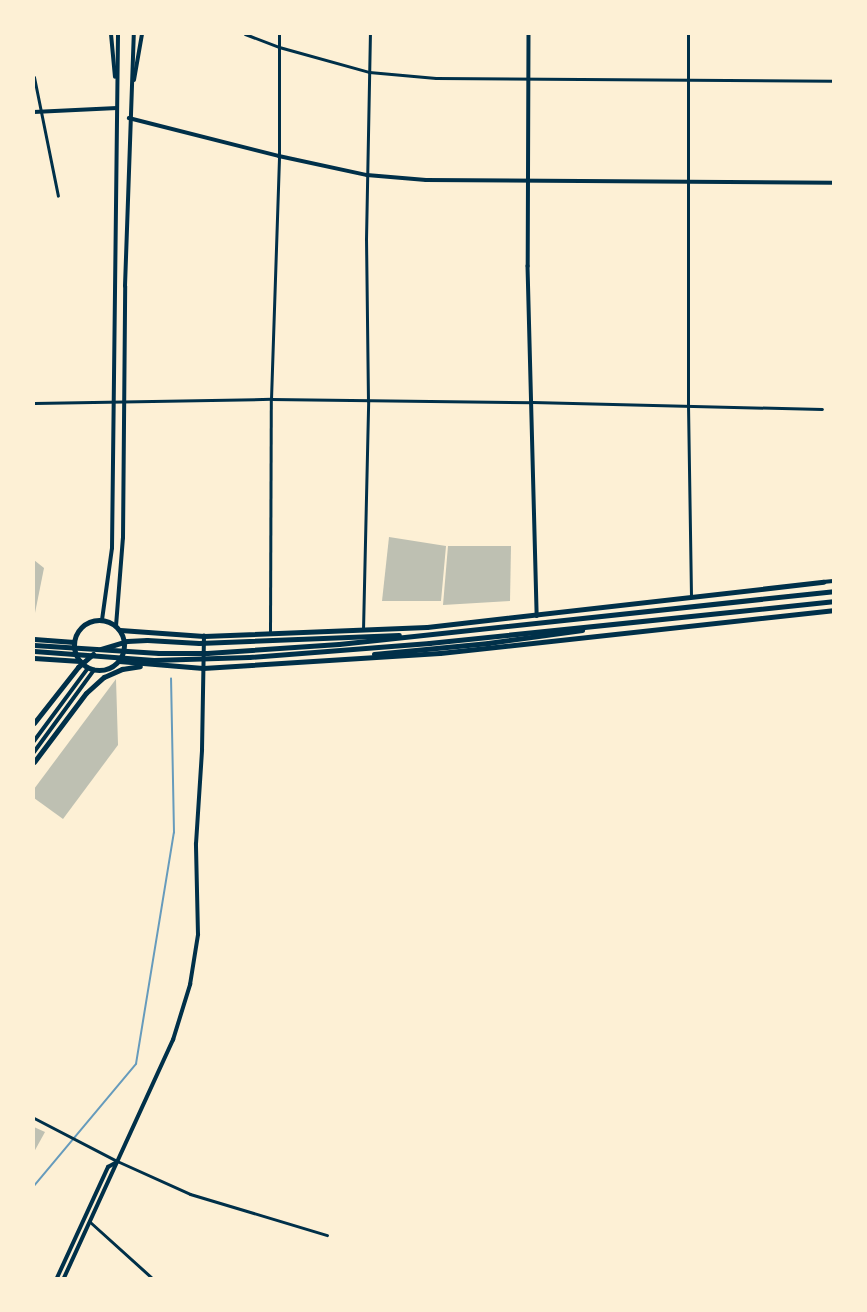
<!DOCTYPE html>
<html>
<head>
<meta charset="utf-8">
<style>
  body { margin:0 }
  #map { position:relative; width:867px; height:1312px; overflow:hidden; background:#fdf0d5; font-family:Roboto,sans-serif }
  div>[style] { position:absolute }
  .stream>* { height:1.5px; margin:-0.75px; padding:0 0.75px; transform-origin:0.75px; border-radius:0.75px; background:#669bbc }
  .building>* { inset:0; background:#bec0b2 }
  .minor>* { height:3px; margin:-1.5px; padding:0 1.5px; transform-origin:1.5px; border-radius:1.5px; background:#003049 }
  .tertiary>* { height:3.5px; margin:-1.75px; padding:0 1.75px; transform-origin:1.75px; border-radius:1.75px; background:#003049 }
  .secondary>* { height:4px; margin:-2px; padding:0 2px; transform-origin:2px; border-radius:2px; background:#003049 }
  .trunk>* { height:5px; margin:-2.5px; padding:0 2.5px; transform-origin:2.5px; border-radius:2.5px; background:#003049 }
  .trunk>.ring { margin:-2.5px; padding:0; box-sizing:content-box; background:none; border:5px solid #003049; border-radius:50% }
  span { translate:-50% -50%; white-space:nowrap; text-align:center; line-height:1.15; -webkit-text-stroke:3.5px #fdf0d5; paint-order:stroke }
  .frame { position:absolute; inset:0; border:35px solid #fdf0d5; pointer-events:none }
</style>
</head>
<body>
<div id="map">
  <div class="stream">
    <div style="left:34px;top:1186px;width:159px;rotate:-50.1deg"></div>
    <div style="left:136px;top:1064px;width:234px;rotate:-80.7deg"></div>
    <div style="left:174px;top:833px;width:154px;rotate:-91.1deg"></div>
  </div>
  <div class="building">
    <div style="clip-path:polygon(389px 537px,446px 546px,441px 601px,382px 601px)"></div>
    <div style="clip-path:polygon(448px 546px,511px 546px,510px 601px,443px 605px)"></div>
    <div style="clip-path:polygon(34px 560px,44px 568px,35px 613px,34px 613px)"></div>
    <div style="clip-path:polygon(116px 679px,118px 745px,63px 819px,34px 798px,34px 789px)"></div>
    <div style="clip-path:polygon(34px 1127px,45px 1132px,34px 1152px)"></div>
  </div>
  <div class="minor">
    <div style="left:245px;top:34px;width:36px;rotate:21deg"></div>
    <div style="left:279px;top:47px;width:93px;rotate:15.5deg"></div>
    <div style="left:369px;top:72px;width:67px;rotate:5.1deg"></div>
    <div style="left:436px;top:78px;width:397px;rotate:0.4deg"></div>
    <div style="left:688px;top:34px;width:371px;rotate:90deg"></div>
    <div style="left:688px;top:405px;width:192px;rotate:89.1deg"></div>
    <div style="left:34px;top:77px;width:121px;rotate:78.6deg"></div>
    <div style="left:34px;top:403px;width:237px;rotate:-1deg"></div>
    <div style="left:271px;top:399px;width:261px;rotate:0.7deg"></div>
    <div style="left:532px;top:402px;width:290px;rotate:1.4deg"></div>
    <div style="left:363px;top:630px;width:229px;rotate:-88.7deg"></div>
    <div style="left:368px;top:401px;width:162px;rotate:-90.7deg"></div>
    <div style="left:366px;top:239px;width:205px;rotate:-88.9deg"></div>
    <div style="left:270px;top:634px;width:235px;rotate:-89.8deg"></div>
    <div style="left:271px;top:399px;width:243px;rotate:-88.1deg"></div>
    <div style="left:279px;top:156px;width:122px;rotate:-90deg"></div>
    <div style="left:34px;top:1118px;width:93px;rotate:27.4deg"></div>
    <div style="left:117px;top:1161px;width:80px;rotate:24.3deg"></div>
    <div style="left:190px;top:1194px;width:143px;rotate:16.7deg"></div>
    <div style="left:90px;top:1222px;width:84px;rotate:42.1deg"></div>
  </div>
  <div class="tertiary">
    <div style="left:529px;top:34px;width:232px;rotate:90.2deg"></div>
    <div style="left:528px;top:266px;width:350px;rotate:88.5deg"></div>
    <div style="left:34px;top:112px;width:83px;rotate:-2.8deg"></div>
    <div style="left:129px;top:118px;width:155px;rotate:14.2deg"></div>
    <div style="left:279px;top:156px;width:90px;rotate:12.2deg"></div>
    <div style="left:367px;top:175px;width:59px;rotate:4.8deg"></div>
    <div style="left:426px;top:180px;width:407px;rotate:0.4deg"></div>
    <div style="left:823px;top:582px;width:10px;rotate:-6deg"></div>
    <div style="left:57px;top:1278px;width:122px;rotate:-65.3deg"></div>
    <div style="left:108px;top:1167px;width:10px;rotate:-29deg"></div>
    <div style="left:64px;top:1278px;width:262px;rotate:-65.4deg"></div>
    <div style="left:173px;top:1040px;width:58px;rotate:-72.8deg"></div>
    <div style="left:190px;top:985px;width:51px;rotate:-80.9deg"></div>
    <div style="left:198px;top:935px;width:91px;rotate:-91.3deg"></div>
    <div style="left:196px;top:844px;width:94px;rotate:-86.3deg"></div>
    <div style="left:202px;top:750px;width:114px;rotate:-89deg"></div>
  </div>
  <div class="secondary">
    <div style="left:111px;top:34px;width:43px;rotate:84.7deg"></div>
    <div style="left:134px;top:80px;width:47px;rotate:-80.1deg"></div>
    <div style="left:102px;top:620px;width:73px;rotate:-82.1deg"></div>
    <div style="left:112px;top:548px;width:514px;rotate:-89.33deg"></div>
    <div style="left:116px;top:626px;width:88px;rotate:-85.5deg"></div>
    <div style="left:123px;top:538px;width:252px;rotate:-89.5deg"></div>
    <div style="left:125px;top:286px;width:252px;rotate:-88deg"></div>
    <div style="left:34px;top:741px;width:91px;rotate:-53.5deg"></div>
    <div style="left:34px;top:752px;width:102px;rotate:-53.8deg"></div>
  </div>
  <div class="trunk">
    <div class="ring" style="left:74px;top:620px;width:45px;height:45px"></div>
    <div style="left:120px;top:630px;width:84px;rotate:4.1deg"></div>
    <div style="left:204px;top:636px;width:223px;rotate:-2.3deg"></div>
    <div style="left:427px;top:627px;width:399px;rotate:-6.5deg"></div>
    <div style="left:34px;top:639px;width:40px;rotate:4.3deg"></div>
    <div style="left:34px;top:645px;width:125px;rotate:3.7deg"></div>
    <div style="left:159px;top:653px;width:48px"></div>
    <div style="left:207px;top:653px;width:132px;rotate:-3.9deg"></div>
    <div style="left:339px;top:644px;width:497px;rotate:-6.1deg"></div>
    <div style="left:101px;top:649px;width:27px;rotate:-17deg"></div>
    <div style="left:127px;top:641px;width:20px;rotate:-3deg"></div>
    <div style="left:147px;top:640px;width:52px;rotate:3.3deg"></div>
    <div style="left:199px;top:643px;width:200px;rotate:-2.3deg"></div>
    <div style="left:34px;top:651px;width:120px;rotate:4.3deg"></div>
    <div style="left:154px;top:660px;width:95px;rotate:-1.8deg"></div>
    <div style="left:249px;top:657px;width:181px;rotate:-4.4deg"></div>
    <div style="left:429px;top:643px;width:406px;rotate:-5.9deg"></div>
    <div style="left:374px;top:654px;width:115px;rotate:-5.5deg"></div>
    <div style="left:488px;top:643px;width:95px;rotate:-7.9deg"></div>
    <div style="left:34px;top:658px;width:46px;rotate:3.7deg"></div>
    <div style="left:119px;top:661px;width:84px;rotate:4.8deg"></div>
    <div style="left:203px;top:668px;width:237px;rotate:-3.6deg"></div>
    <div style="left:440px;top:653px;width:395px;rotate:-6.2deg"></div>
    <div style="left:34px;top:723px;width:71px;rotate:-51.8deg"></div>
    <div style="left:78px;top:667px;width:20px;rotate:-41deg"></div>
    <div style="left:34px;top:762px;width:86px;rotate:-53deg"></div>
    <div style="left:86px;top:693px;width:24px;rotate:-42deg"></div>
    <div style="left:104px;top:677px;width:20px;rotate:-24deg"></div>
    <div style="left:122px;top:669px;width:18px;rotate:-9deg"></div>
  </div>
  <div class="frame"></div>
</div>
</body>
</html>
